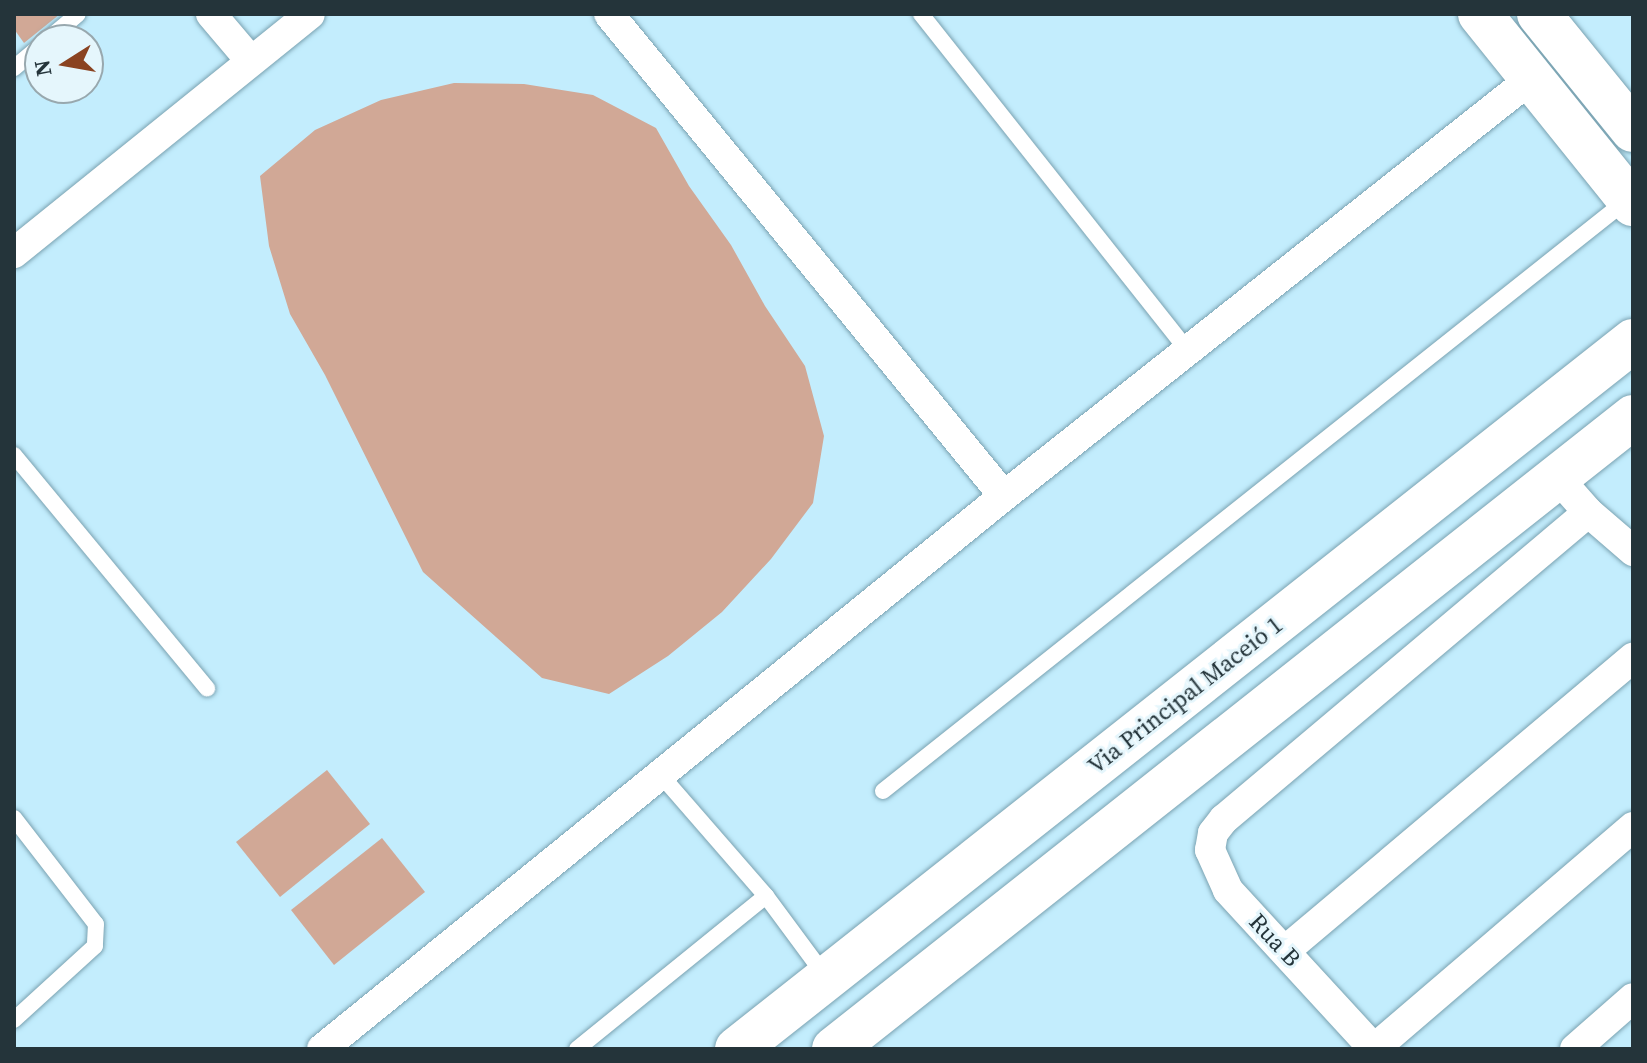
<!DOCTYPE html>
<html>
<head>
<meta charset="utf-8">
<style>
  body { margin:0 }
  #map { position:relative; width:1647px; height:1063px; overflow:hidden; background:#c3edfd; font-family:"Source Serif 4",serif }
  div>[style] { position:absolute }
  .green>* { inset:0; background:#d1a896 }
  .roads { filter:drop-shadow(0 0 2px #7aa2b1) drop-shadow(0 0 2px #7aa2b1) }
  .lane>* { height:16px; margin:-8px; padding:0 8px; transform-origin:8px; border-radius:8px; background:#fff }
  .street>* { height:30px; margin:-15px; padding:0 15px; transform-origin:15px; border-radius:15px; background:#fff }
  .secondary>* { height:44px; margin:-22px; padding:0 22px; transform-origin:22px; border-radius:22px; background:#fff }
  span { translate:-50% -50%; white-space:nowrap; text-align:center; line-height:1.15; -webkit-text-stroke:6px #e5f6fc; paint-order:stroke }
  .street-label { font-size:24px; color:#24343a }
  .frame { position:absolute; inset:0; border:16px solid #24343a; pointer-events:none }
  .north { position:absolute; left:24px; top:24px; width:80px; height:80px; box-sizing:border-box; background:#e5f6fc; border:2px solid #98a8ae; border-radius:50%; rotate:259deg; font-size:22px; font-weight:700; line-height:32px; text-align:center; color:#24343a }
  .north::after { content:''; display:block; margin:auto; width:28px; height:36px; background:#8a4321; clip-path:polygon(50% 0,100% 100%,50% 72%,0 100%) }
</style>
</head>
<body>
<div id="map">
  <div class="green">
    <div style="clip-path:polygon(14px 14px,60px 14px,24px 43px,14px 29px)"></div>
    <div style="clip-path:polygon(454px 83px,524px 84px,593px 95px,656px 128px,689px 186px,731px 245px,765px 306px,805px 366px,824px 436px,813px 503px,771px 559px,722px 612px,668px 656px,609px 694px,542px 678px,423px 572px,325px 375px,290px 314px,269px 246px,260px 176px,315px 130px,381px 100px)"></div>
    <div style="clip-path:polygon(327px 770px,370px 824px,280px 897px,236px 842px)"></div>
    <div style="clip-path:polygon(382px 838px,425px 892px,334px 965px,291px 910px)"></div>
  </div>
  <div class="roads">
    <div class="lane">
      <div style="left:921px;top:14px;width:430px;rotate:51.6deg"></div>
      <div style="left:47px;top:40px;width:40px;rotate:-40deg"></div>
      <div style="left:14px;top:68px;width:34px;rotate:-40deg"></div>
      <div style="left:14px;top:455px;width:303px;rotate:50.4deg"></div>
      <div style="left:883px;top:791px;width:950px;rotate:-38.46deg"></div>
      <div style="left:14px;top:818px;width:134px;rotate:52.3deg"></div>
      <div style="left:96px;top:924px;width:22px;rotate:93deg"></div>
      <div style="left:95px;top:946px;width:110px;rotate:137.6deg"></div>
      <div style="left:766px;top:896px;width:101px;rotate:53.5deg"></div>
      <div style="left:577px;top:1049px;width:243px;rotate:-39deg"></div>
      <div style="left:766px;top:896px;width:160px;rotate:-131deg"></div>
    </div>
    <div class="street">
      <div style="left:211px;top:14px;width:60px;rotate:49.7deg"></div>
      <div style="left:609px;top:14px;width:623px;rotate:50.67deg"></div>
      <div style="left:14px;top:253px;width:380px;rotate:-38.9deg"></div>
      <div style="left:1558px;top:478px;width:45px;rotate:48.6deg"></div>
      <div style="left:1588px;top:512px;width:60px;rotate:40.9deg"></div>
      <div style="left:1286px;top:950px;width:454px;rotate:-40.1deg"></div>
      <div style="left:322px;top:1049px;width:878px;rotate:-39.04deg"></div>
      <div style="left:1004px;top:496px;width:673px;rotate:-38.37deg"></div>
      <div style="left:1374px;top:1049px;width:216px;rotate:-132.6deg"></div>
      <div style="left:1228px;top:890px;width:44px;rotate:-114.2deg"></div>
      <div style="left:1210px;top:850px;width:17px;rotate:-80deg"></div>
      <div style="left:1213px;top:833px;width:18px;rotate:-52deg"></div>
      <div style="left:1224px;top:819px;width:476px;rotate:-40.1deg"></div>
      <div style="left:1374px;top:1049px;width:341px;rotate:-40.6deg"></div>
      <div style="left:1575px;top:1049px;width:77px;rotate:-41.3deg"></div>
    </div>
    <div class="secondary">
      <div style="left:1480px;top:14px;width:244px;rotate:51.2deg"></div>
      <div style="left:1539px;top:14px;width:149px;rotate:51deg"></div>
      <div style="left:737px;top:1049px;width:1142px;rotate:-38.32deg"></div>
      <div style="left:834px;top:1049px;width:1019px;rotate:-38.34deg"></div>
    </div>
  </div>
  <div class="street-label">
    <span style="left:1185px;top:695px;rotate:-38deg">Via Principal Maceió 1</span>
    <span style="left:1275px;top:940px;rotate:47deg">Rua B</span>
  </div>
  <div class="frame"></div>
  <div class="north">N</div>
</div>
</body>
</html>
